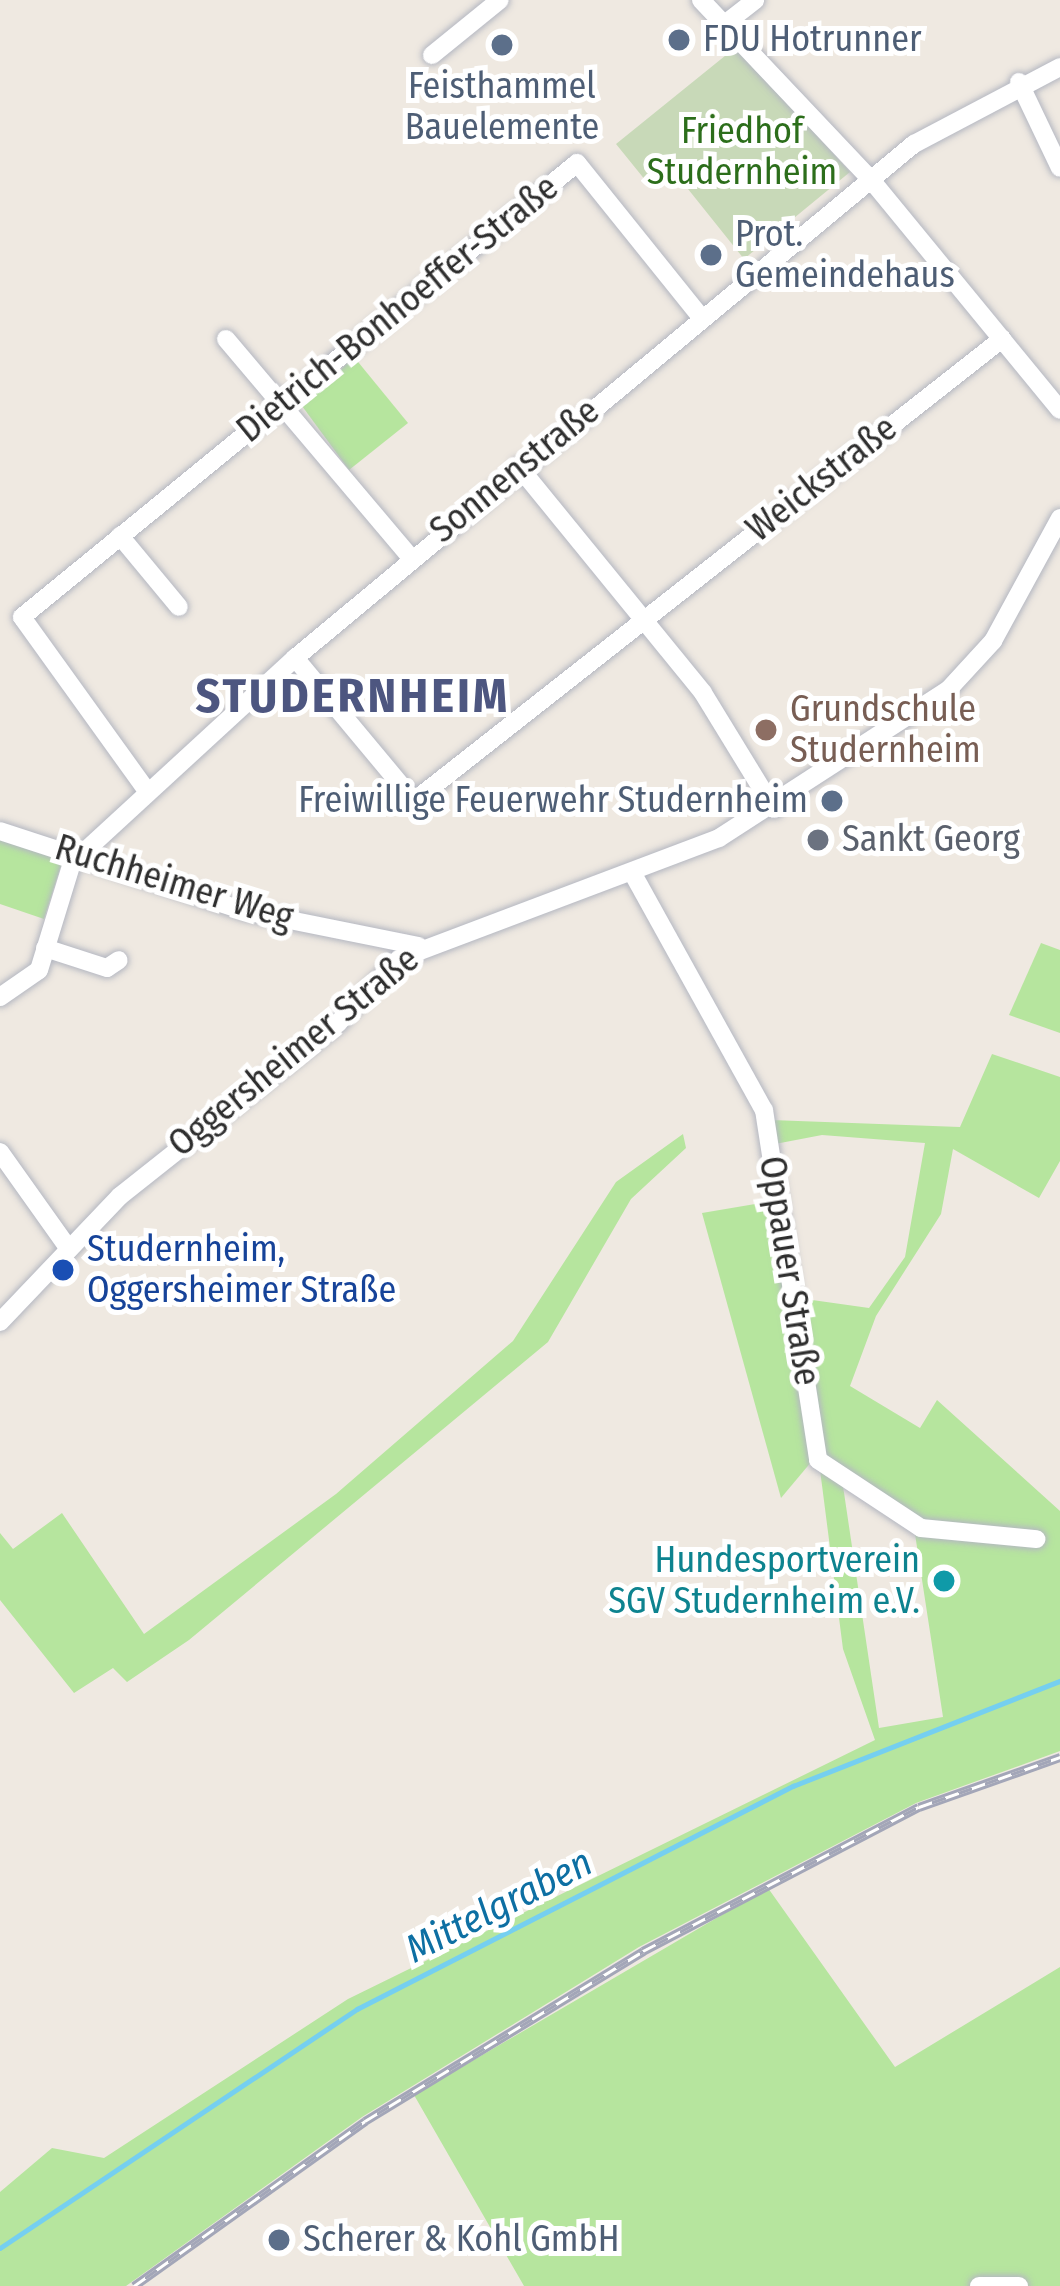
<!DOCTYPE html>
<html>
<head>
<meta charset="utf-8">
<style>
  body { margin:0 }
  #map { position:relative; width:1060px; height:2286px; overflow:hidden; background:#efe9e1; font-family:"Fira Sans Condensed",sans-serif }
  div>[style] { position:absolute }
  .green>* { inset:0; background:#b6e59e }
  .cemetery>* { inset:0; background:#c8d9b8 }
  .stream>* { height:4.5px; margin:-2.25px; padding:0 2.25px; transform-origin:2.25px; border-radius:2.25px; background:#75cff0 }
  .roads { filter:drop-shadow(0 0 3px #b4b7c1) drop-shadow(0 0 3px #b4b7c1) }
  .minor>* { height:18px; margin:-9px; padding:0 9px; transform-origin:9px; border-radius:9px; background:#fff }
  .rail>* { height:9px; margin-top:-4.5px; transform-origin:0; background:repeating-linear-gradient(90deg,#fff 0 14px,#a3a6b8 0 28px); box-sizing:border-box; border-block:3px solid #a3a6b8 }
  .dots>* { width:33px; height:33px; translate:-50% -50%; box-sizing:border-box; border:6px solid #fff; border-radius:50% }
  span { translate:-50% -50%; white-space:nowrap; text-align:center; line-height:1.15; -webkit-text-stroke:10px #fff; paint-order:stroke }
  .service-label { font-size:36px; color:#4e5e75 }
  .left { translate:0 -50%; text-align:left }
  .right { translate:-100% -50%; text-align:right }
  .park-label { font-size:36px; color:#2c6e1b }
  .street-label { font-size:36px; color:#2e2e2e }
  .education-label { font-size:36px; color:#785e54 }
  .worship-label { font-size:36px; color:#5b616d }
  .transit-label { font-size:36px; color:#164399 }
  .culture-label { font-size:36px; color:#0d838f }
  .water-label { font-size:39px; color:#0d6fa3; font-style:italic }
  .district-label { font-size:48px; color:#4d5680; font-weight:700; letter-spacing:3px }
</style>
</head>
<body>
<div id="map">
  <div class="green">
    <div style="clip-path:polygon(354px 357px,408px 423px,349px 470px,302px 406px)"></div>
    <div style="clip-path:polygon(0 835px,64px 856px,44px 919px,0 904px)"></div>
    <div style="clip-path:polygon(1041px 943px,1060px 950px,1060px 1033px,1009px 1015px)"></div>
    <div style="clip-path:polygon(evenodd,992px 1054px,1060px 1077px,1060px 1161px,1039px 1198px,953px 1149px,941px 1214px,876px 1316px,850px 1386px,920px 1428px,937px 1400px,1060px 1511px,1060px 1751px,916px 1803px,639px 1947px,362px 2117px,126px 2286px,0 2286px,0 2192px,52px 2148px,104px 2158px,348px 1999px,875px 1740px,843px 1649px,798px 1298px,869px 1308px,905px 1257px,925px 1143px,822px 1135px,775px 1144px,771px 1120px,960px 1127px,992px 1054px,843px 1486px,915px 1534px,943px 1717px,879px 1728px,843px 1486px)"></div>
    <div style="clip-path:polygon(683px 1134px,686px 1148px,631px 1199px,548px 1342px,189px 1640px,127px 1682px,113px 1668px,74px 1693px,0 1600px,0 1533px,13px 1549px,62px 1513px,144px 1634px,336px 1494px,513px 1341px,616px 1182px)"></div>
    <div style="clip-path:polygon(773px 1201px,812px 1461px,781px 1498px,702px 1213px)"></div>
    <div style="clip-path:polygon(768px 1888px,895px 2067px,1060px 1967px,1060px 2286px,524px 2286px,414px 2095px)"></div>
  </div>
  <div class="cemetery">
    <div style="clip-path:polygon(736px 47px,850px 172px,744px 259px,672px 169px,650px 186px,616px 144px)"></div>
  </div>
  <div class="stream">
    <div style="left:0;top:2248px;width:430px;rotate:-33.8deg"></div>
    <div style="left:357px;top:2009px;width:490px;rotate:-27.1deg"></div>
    <div style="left:793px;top:1786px;width:287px;rotate:-21.5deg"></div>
  </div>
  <div class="roads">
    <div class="minor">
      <div style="left:701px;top:0;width:249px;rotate:46.6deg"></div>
      <div style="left:872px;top:181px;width:296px;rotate:50.6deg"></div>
      <div style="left:726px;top:23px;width:37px;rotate:-38deg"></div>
      <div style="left:432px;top:55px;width:87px;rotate:-39deg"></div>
      <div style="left:1019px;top:82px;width:95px;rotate:64.5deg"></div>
      <div style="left:226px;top:339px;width:285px;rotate:49.8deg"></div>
      <div style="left:519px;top:467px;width:291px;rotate:50.8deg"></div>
      <div style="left:703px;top:693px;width:136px;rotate:58.5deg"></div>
      <div style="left:120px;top:536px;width:92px;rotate:50.3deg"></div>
      <div style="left:295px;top:658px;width:186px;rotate:50.2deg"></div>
      <div style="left:414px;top:801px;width:748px;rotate:-38.16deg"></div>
      <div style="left:147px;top:791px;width:214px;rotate:-125.7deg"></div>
      <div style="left:22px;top:617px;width:717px;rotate:-39.28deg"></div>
      <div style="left:577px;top:163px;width:198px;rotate:51.2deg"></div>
      <div style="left:0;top:831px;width:258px;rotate:18.1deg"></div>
      <div style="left:245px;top:911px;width:177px;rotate:11.4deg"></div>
      <div style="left:633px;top:874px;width:270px;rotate:61deg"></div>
      <div style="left:764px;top:1110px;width:354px;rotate:81.2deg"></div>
      <div style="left:818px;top:1460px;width:123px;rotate:33.4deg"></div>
      <div style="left:921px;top:1528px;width:116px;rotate:5.5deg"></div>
      <div style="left:45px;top:948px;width:65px;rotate:17.9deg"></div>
      <div style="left:107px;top:968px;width:14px;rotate:-34deg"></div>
      <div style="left:0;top:997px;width:47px;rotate:-34.7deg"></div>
      <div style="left:39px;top:970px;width:112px;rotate:-72.9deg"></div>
      <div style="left:72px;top:863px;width:303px;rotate:-42.6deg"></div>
      <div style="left:295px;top:658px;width:805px;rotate:-39.71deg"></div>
      <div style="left:914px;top:144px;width:165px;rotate:-27.8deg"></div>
      <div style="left:0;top:1152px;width:119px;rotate:54.6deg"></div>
      <div style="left:0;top:1322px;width:174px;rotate:-46.4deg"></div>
      <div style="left:120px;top:1196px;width:278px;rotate:-38.4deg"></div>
      <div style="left:338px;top:1023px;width:88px;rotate:-46.4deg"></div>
      <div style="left:399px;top:959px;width:342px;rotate:-20.7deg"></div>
      <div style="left:719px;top:838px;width:273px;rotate:-32.9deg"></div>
      <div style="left:948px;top:690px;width:67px;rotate:-47.4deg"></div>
      <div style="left:993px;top:641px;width:140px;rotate:-61.4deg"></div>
      <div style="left:979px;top:2286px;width:40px"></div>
    </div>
  </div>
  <div class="rail">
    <div style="left:134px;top:2286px;width:284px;rotate:-35.5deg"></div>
    <div style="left:365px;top:2121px;width:326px;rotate:-31.4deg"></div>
    <div style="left:643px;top:1951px;width:311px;rotate:-27.6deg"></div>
    <div style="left:919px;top:1807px;width:150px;rotate:-19.5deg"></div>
  </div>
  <div class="dots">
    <div style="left:679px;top:40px;background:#5c6f8a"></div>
    <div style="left:502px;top:45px;background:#5c6f8a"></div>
    <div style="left:711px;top:255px;background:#5c6f8a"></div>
    <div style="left:766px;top:730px;background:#8d6e63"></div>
    <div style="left:832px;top:801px;background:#5c6f8a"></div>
    <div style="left:818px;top:840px;background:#6b7280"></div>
    <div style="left:63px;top:1270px;background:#1a4fb4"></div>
    <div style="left:944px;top:1581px;background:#0f9aa8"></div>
    <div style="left:279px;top:2240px;background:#5c6f8a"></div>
  </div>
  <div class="service-label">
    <span class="left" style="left:703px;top:40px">FDU Hotrunner</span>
    <span style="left:502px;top:107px">Feisthammel<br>Bauelemente</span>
    <span class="left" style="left:735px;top:255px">Prot.<br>Gemeindehaus</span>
    <span class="right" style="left:808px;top:801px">Freiwillige Feuerwehr Studernheim</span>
    <span class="left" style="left:303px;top:2240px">Scherer &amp; Kohl GmbH</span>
  </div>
  <div class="park-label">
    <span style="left:742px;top:152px">Friedhof<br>Studernheim</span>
  </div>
  <div class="street-label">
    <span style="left:398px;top:309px;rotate:-39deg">Dietrich-Bonhoeffer-Straße</span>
    <span style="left:515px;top:471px;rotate:-39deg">Sonnenstraße</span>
    <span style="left:822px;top:479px;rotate:-38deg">Weickstraße</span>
    <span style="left:174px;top:883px;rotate:17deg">Ruchheimer Weg</span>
    <span style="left:294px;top:1052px;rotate:-39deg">Oggersheimer Straße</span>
    <span style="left:789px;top:1271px;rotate:81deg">Oppauer Straße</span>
  </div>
  <div class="education-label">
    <span class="left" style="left:790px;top:730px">Grundschule<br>Studernheim</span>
  </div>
  <div class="worship-label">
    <span class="left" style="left:842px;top:840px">Sankt Georg</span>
  </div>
  <div class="transit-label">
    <span class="left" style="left:87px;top:1270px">Studernheim,<br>Oggersheimer Straße</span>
  </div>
  <div class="culture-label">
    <span class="right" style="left:920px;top:1581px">Hundesportverein<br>SGV Studernheim e.V.</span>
  </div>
  <div class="water-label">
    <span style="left:499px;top:1906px;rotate:-27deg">Mittelgraben</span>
  </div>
  <div class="district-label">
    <span style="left:353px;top:697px">STUDERNHEIM</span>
  </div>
</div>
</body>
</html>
